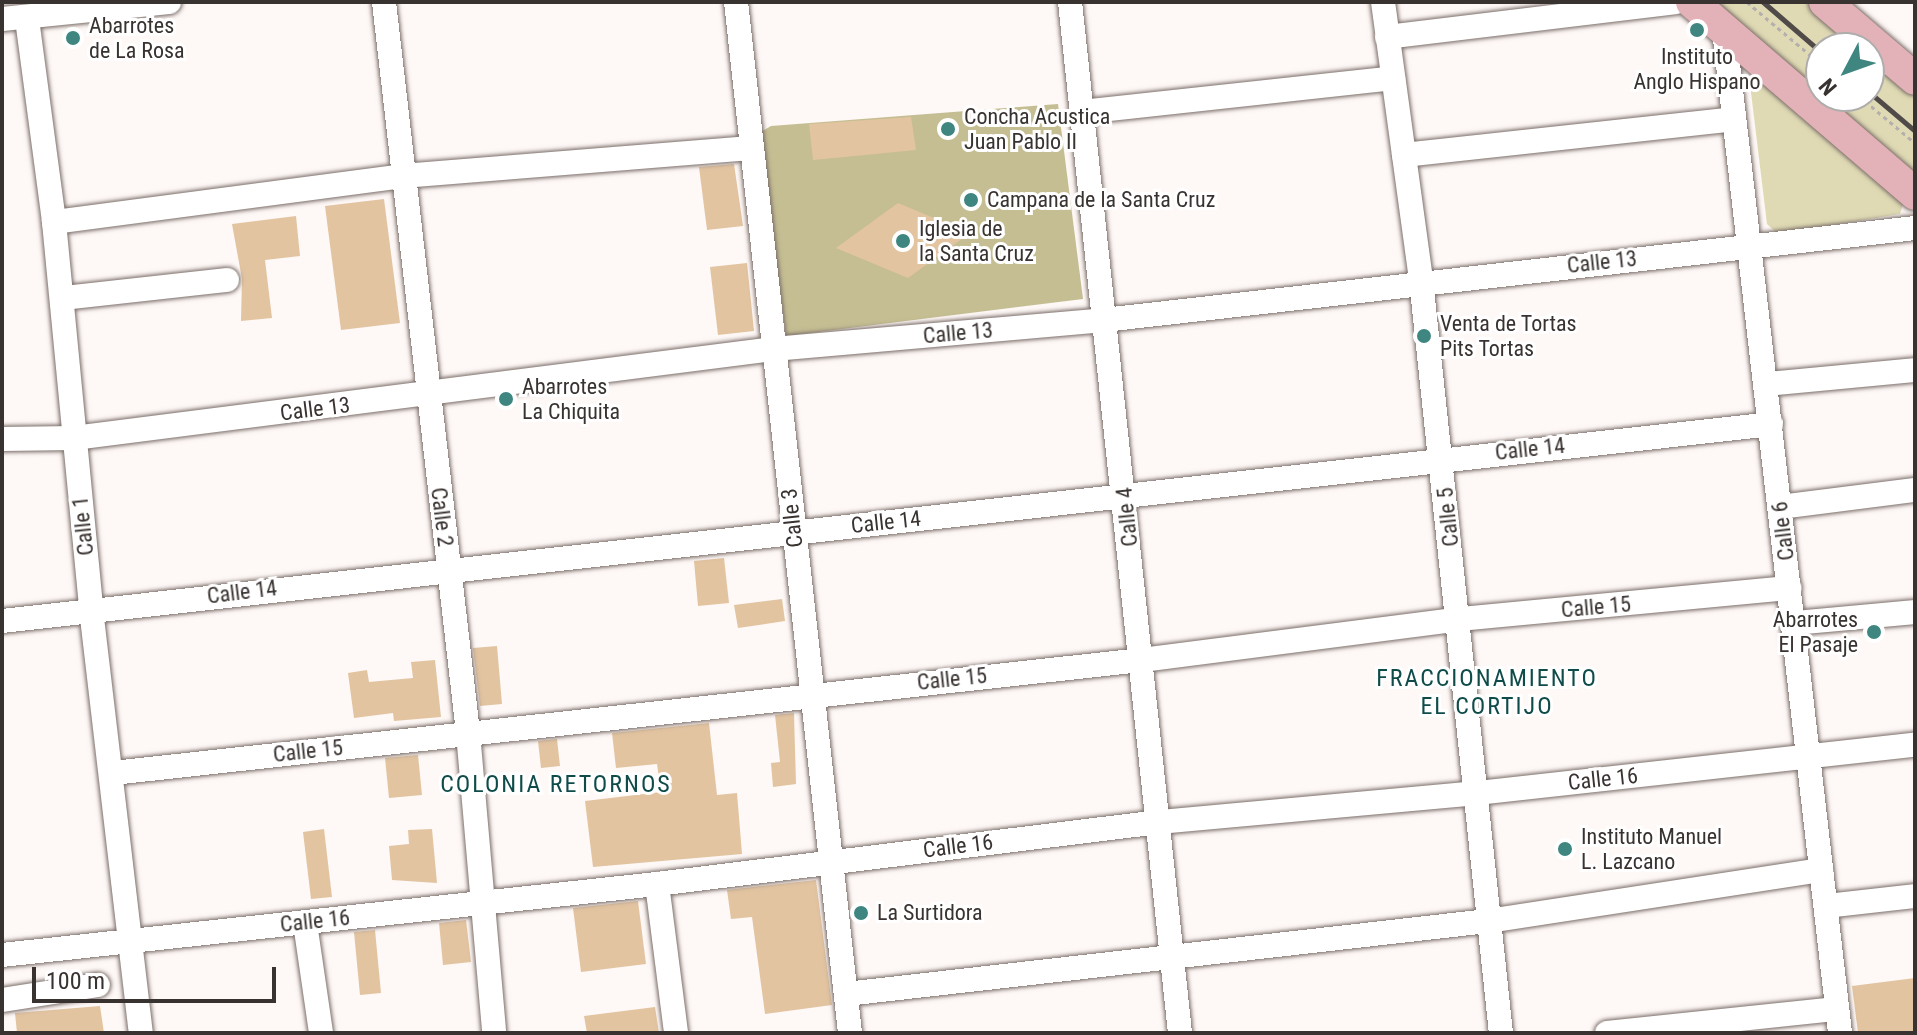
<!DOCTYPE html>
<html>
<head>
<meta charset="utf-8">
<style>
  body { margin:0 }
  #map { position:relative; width:1917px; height:1035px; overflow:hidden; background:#fef8f6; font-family:"Roboto Condensed",sans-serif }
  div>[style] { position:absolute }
  .green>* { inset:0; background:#dfdab4 }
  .forest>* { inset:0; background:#c5be93 }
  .building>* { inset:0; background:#e2c4a1 }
  .path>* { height:3px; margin-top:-1.5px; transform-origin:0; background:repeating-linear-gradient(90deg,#b5afad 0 4px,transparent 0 8px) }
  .roads { filter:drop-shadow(0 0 2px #7b6e69) drop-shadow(0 0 2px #7b6e69) }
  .minor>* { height:24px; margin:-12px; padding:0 12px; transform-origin:12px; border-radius:12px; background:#fff }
  .major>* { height:32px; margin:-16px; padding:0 16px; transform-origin:16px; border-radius:16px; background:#e3b2b8 }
  .rail>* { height:5px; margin:-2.5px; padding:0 2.5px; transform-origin:2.5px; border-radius:2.5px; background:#504a48 }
  .dots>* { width:22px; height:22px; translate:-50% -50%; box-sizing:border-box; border:4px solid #fff; border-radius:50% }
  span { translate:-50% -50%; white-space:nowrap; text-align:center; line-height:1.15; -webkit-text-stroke:6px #fff; paint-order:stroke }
  .poi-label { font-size:22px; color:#383230 }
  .left { translate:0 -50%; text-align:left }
  .right { translate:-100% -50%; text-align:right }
  .street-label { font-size:22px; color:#383230 }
  .neighbourhood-label { font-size:24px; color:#0f4c49; letter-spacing:2px }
  .frame { position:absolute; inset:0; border:4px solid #383230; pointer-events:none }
  .north { position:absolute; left:1805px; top:32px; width:80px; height:80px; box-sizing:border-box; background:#fff; border:2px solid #afadac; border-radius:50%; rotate:229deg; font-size:22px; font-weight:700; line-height:32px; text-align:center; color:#383230 }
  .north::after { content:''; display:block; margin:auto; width:28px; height:36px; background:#3f8681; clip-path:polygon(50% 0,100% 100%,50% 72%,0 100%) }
  .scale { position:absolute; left:32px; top:967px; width:244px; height:36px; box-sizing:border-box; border:4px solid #383230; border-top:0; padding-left:10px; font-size:24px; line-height:28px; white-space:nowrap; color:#383230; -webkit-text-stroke:6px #fff; paint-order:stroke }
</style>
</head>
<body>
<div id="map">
  <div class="green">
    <div style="clip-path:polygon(evenodd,1702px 2px,1816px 2px,1915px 87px,1915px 186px,1702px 2px,1821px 48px,1869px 48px,1869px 96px,1821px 96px,1821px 48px)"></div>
    <div style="clip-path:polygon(1762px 83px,1903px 204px,1900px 214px,1778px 234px,1767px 224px,1750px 84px)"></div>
  </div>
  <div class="forest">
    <div style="clip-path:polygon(1058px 104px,1083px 299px,786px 336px,759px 133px,771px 126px)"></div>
  </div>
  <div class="building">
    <div style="clip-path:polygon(911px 117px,916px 150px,813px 160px,809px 124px)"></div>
    <div style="clip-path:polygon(734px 164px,743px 226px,707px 230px,699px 167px)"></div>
    <div style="clip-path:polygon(384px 199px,400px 323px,341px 330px,325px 206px)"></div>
    <div style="clip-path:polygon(898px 203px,970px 233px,908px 278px,836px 248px)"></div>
    <div style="clip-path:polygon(296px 216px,300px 256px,265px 260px,272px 318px,241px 321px,242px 279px,232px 224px)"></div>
    <div style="clip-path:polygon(747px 263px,754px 331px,718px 335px,710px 267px)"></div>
    <div style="clip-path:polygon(724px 558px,729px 603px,698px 606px,694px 561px)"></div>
    <div style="clip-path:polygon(782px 599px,785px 621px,738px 628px,734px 605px)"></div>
    <div style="clip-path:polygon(497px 646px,502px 704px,480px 706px,473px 648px)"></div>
    <div style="clip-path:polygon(435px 660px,441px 717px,394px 721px,393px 713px,354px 718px,348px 673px,367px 670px,369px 682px,413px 678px,411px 662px)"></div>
    <div style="clip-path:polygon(794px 713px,796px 784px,773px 787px,771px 763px,780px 762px,775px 715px)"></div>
    <div style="clip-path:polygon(709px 723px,717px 795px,737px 793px,742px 854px,593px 867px,585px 801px,661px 792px,657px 764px,616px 768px,612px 733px)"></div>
    <div style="clip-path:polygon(557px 739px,560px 766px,541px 768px,538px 741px)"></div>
    <div style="clip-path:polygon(418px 755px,422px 795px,389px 798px,385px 758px)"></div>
    <div style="clip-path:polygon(324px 829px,332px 897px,311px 899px,303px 832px)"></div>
    <div style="clip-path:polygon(432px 829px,437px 883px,392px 880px,389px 846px,409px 844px,408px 830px)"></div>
    <div style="clip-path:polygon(816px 880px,832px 1005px,765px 1014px,752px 917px,731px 919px,727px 890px)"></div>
    <div style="clip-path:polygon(638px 901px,646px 964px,581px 972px,573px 908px)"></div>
    <div style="clip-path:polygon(466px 920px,471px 962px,443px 965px,439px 923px)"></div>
    <div style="clip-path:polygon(375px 930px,381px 993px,360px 995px,354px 932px)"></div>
    <div style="clip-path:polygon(1915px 978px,1915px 1033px,1858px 1033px,1852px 986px)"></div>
    <div style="clip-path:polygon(100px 1006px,104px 1033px,17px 1033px,15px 1013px)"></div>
    <div style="clip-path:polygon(655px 1007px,659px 1033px,587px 1033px,584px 1016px)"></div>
  </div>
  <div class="path">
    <div style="left:1747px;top:2px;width:97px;rotate:40deg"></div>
    <div style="left:1859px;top:96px;width:73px;rotate:40deg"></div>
  </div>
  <div class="roads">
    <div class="minor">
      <div style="left:384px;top:2px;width:736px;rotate:83.44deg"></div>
      <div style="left:468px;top:733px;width:301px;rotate:85deg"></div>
      <div style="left:736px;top:2px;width:1037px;rotate:83.69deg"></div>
      <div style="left:1070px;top:2px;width:1037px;rotate:83.91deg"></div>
      <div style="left:1383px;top:2px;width:281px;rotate:82.2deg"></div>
      <div style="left:1421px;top:280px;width:757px;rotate:83.94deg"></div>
      <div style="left:2px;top:19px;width:168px;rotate:-5.8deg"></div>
      <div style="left:27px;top:19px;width:205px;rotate:82.4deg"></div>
      <div style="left:54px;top:222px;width:389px;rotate:84.5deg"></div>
      <div style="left:91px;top:609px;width:427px;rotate:83.3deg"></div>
      <div style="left:1724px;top:30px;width:1010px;rotate:83.4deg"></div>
      <div style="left:1387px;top:37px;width:290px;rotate:-6.9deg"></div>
      <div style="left:1082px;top:112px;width:313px;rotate:-6.2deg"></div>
      <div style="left:1404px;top:155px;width:331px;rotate:-6.2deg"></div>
      <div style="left:54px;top:222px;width:351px;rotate:-7.5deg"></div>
      <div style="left:402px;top:176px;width:350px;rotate:-4.6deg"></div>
      <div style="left:63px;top:298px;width:165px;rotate:-6.3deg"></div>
      <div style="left:1767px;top:384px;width:149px;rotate:-5.4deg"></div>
      <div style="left:2px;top:439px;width:72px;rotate:-0.8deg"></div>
      <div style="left:74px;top:438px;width:706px;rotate:-7.25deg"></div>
      <div style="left:774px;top:349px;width:331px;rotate:-5deg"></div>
      <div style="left:1104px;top:320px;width:816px;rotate:-6.47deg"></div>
      <div style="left:1780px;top:507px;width:136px;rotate:-7.2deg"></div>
      <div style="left:2px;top:621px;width:1780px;rotate:-6.35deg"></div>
      <div style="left:1794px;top:623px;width:121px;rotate:-5.2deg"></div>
      <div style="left:113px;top:773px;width:1035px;rotate:-6.27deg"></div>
      <div style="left:1142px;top:660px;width:321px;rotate:-7.3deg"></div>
      <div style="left:1460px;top:619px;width:331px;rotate:-5.4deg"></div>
      <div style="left:657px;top:884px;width:150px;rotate:82.7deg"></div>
      <div style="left:1826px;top:906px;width:90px;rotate:-6.4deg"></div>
      <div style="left:305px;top:923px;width:111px;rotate:81.7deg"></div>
      <div style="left:2px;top:955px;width:659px;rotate:-6.19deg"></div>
      <div style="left:657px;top:884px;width:506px;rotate:-7.04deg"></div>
      <div style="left:1159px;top:822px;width:319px;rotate:-5.2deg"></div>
      <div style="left:1477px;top:793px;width:441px;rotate:-6.3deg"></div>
      <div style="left:846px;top:994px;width:646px;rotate:-6.49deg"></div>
      <div style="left:1488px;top:921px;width:337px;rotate:-8.7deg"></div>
      <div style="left:2px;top:1000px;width:97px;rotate:-8.9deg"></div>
      <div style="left:1607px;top:1033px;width:231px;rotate:-6deg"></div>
    </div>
    <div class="major">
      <div style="left:1692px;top:2px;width:294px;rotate:40.7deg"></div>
      <div style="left:1825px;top:2px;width:118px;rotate:40.5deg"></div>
    </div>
  </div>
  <div class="rail">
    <div style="left:1763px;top:2px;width:77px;rotate:40.8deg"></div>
    <div style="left:1869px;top:92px;width:60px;rotate:40.3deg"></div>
  </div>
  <div class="dots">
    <div style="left:1697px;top:30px;background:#3f8681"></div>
    <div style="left:73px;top:38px;background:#3f8681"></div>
    <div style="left:948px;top:129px;background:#3f8681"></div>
    <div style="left:971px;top:200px;background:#3f8681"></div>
    <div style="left:903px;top:241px;background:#3f8681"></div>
    <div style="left:1424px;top:336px;background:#3f8681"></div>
    <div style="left:506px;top:399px;background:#3f8681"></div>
    <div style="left:1874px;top:632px;background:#3f8681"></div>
    <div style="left:1565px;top:849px;background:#3f8681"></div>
    <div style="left:861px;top:913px;background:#3f8681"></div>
  </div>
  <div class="poi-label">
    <span class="left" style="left:89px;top:38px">Abarrotes<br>de La Rosa</span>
    <span style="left:1697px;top:69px">Instituto<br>Anglo Hispano</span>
    <span class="left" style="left:964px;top:129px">Concha Acustica<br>Juan Pablo II</span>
    <span class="left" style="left:987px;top:200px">Campana de la Santa Cruz</span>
    <span class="left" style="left:919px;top:241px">Iglesia de<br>la Santa Cruz</span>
    <span class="left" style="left:1440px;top:336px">Venta de Tortas<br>Pits Tortas</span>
    <span class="left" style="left:522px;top:399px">Abarrotes<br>La Chiquita</span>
    <span class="right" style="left:1858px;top:632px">Abarrotes<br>El Pasaje</span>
    <span class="left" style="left:1581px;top:849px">Instituto Manuel<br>L. Lazcano</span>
    <span class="left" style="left:877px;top:913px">La Surtidora</span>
  </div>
  <div class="street-label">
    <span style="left:1602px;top:262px;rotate:-6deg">Calle 13</span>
    <span style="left:958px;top:333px;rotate:-5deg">Calle 13</span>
    <span style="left:315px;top:409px;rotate:-7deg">Calle 13</span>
    <span style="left:1530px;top:449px;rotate:-6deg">Calle 14</span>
    <span style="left:442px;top:517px;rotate:83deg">Calle 2</span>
    <span style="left:1127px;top:517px;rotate:-96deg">Calle 4</span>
    <span style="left:1448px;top:517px;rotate:-96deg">Calle 5</span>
    <span style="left:792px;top:518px;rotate:-96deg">Calle 3</span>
    <span style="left:886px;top:522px;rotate:-6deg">Calle 14</span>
    <span style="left:83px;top:526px;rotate:-96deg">Calle 1</span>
    <span style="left:1783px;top:531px;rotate:-97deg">Calle 6</span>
    <span style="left:242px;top:592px;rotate:-7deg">Calle 14</span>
    <span style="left:1596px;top:607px;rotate:-5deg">Calle 15</span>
    <span style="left:952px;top:679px;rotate:-6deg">Calle 15</span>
    <span style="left:308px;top:751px;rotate:-6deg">Calle 15</span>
    <span style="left:1603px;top:779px;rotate:-6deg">Calle 16</span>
    <span style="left:958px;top:846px;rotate:-7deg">Calle 16</span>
    <span style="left:315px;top:921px;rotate:-6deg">Calle 16</span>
  </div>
  <div class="neighbourhood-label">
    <span style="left:1487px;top:693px">FRACCIONAMIENTO<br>EL CORTIJO</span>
    <span style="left:556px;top:785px">COLONIA RETORNOS</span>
  </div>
  <div class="frame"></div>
  <div class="north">N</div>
  <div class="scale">100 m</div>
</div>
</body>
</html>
